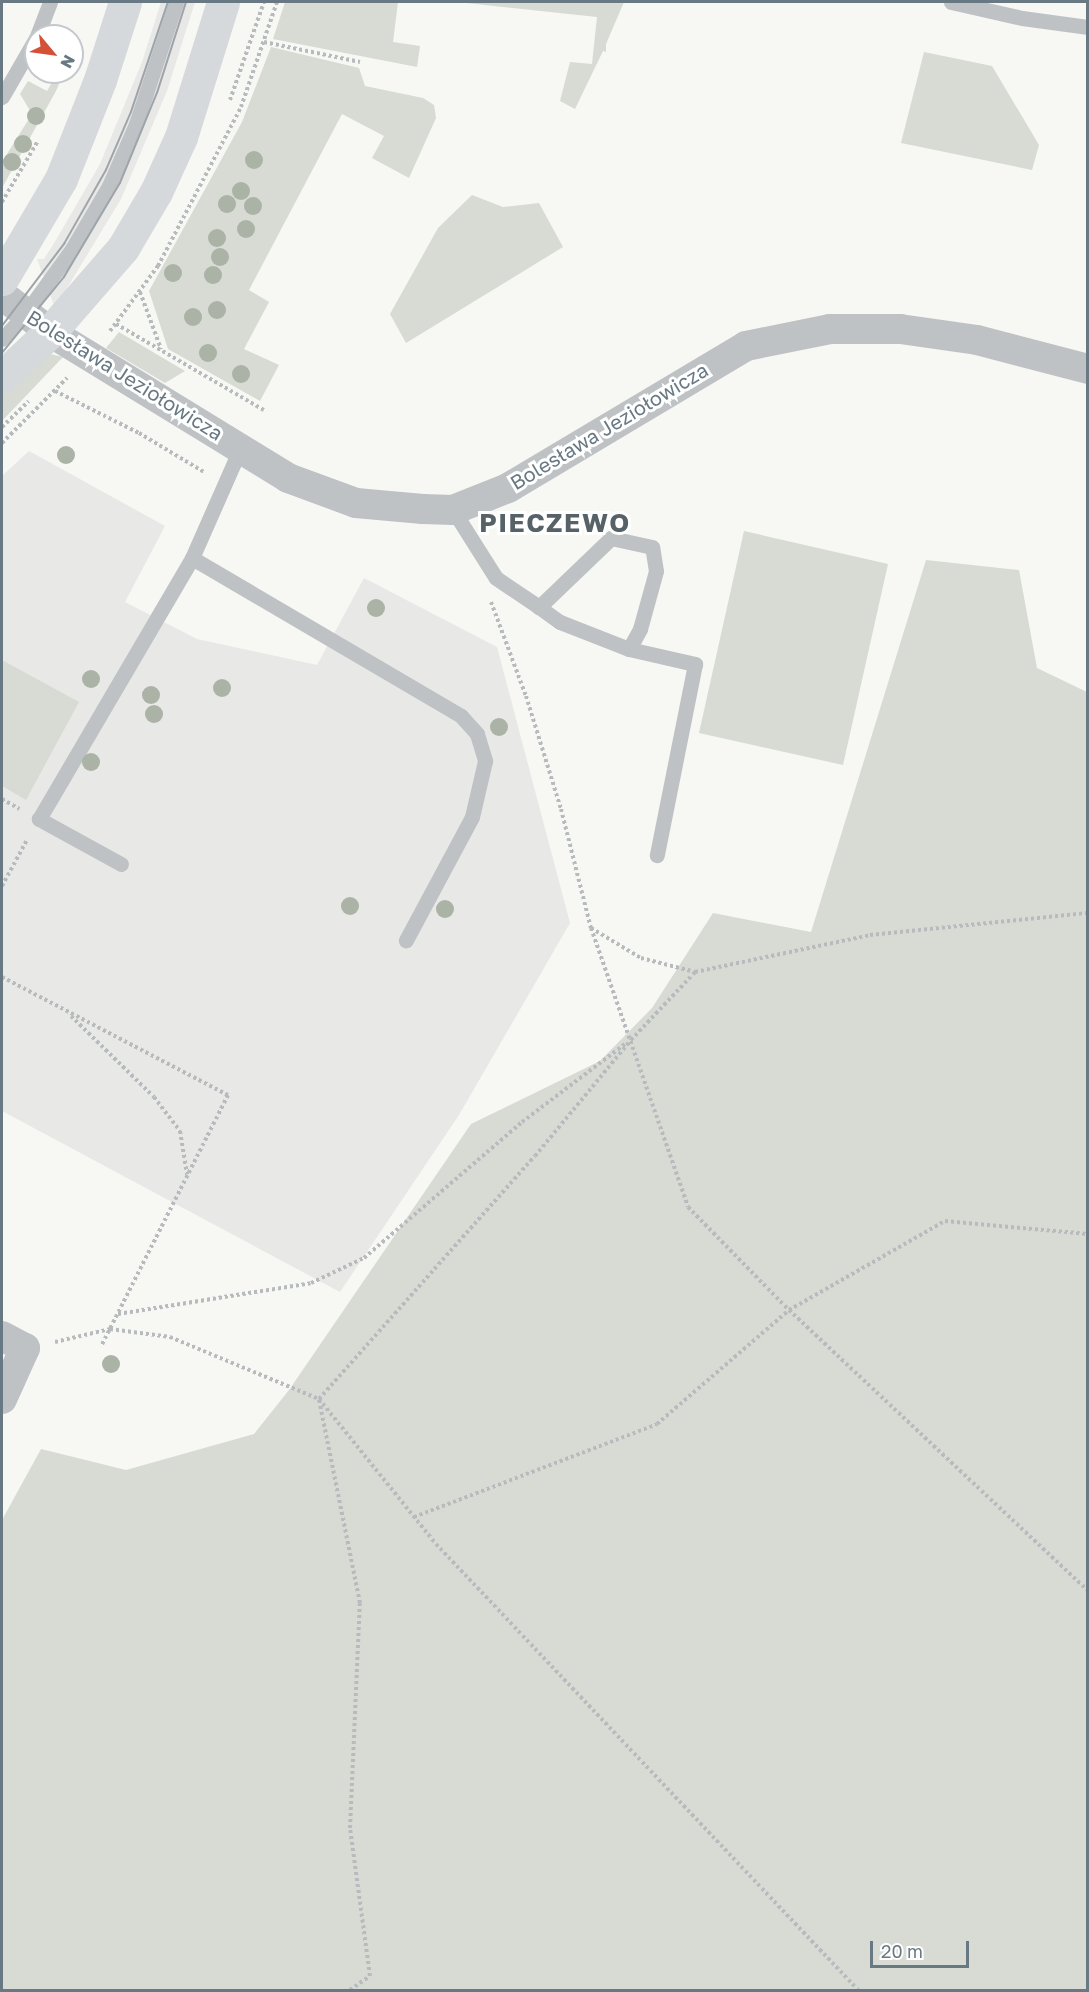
<!DOCTYPE html>
<html>
<head>
<meta charset="utf-8">
<style>
  body { margin:0 }
  #map { position:relative; width:1089px; height:1992px; overflow:hidden; background:#f7f7f4; font-family:"Golos Text",sans-serif }
  div>[style] { position:absolute }
  .built>* { inset:0; background:#e8e8e7 }
  .green>* { inset:0; background:#d7dbd4 }
  .path>* { height:4px; margin-top:-2px; transform-origin:0; background:repeating-linear-gradient(90deg,#b8bbbd 0 3px,transparent 0 6px) }
  .lane>* { height:15px; margin:-7.5px; padding:0 7.5px; transform-origin:7.5px; border-radius:7.5px; background:#bec2c5 }
  .street>* { height:30px; margin:-15px; padding:0 15px; transform-origin:15px; border-radius:15px; background:#bec2c5 }
  .secondary>* { height:33px; margin:-16.5px; padding:0 16.5px; transform-origin:16.5px; border-radius:16.5px; background:#d5d9dc }
  .tram>* { height:1.5px; margin:-0.75px; padding:0 0.75px; transform-origin:0.75px; border-radius:0.75px; background:#9ea5aa }
  .trees>* { width:18px; height:18px; margin:-9px; border-radius:50%; background:#abb2a6 }
  span { translate:-50% -50%; white-space:nowrap; text-align:center; line-height:1.15; -webkit-text-stroke:6px #fff; paint-order:stroke }
  .street-label { font-size:20px; color:#687983 }
  .district-label { font-size:26px; color:#566168; font-weight:700; letter-spacing:1.5px }
  .frame { position:absolute; inset:0; border:3px solid #687983; pointer-events:none }
  .north { position:absolute; left:24px; top:24px; width:60px; height:60px; box-sizing:border-box; background:#fff; border:2px solid #c3c9cd; border-radius:50%; rotate:119deg; font-size:16px; font-weight:700; line-height:24px; text-align:center; color:#687983 }
  .north::after { content:''; display:block; margin:auto; width:21px; height:27px; background:#d45037; clip-path:polygon(50% 0,100% 100%,50% 72%,0 100%) }
  .scale { position:absolute; left:870px; top:1941px; width:99px; height:27px; box-sizing:border-box; border:3px solid #687983; border-top:0; padding-left:8px; font-size:18px; line-height:21px; white-space:nowrap; color:#687983; -webkit-text-stroke:4px #fff; paint-order:stroke }
</style>
</head>
<body>
<div id="map">
  <div class="built">
    <div style="clip-path:polygon(161px 2px,195px 2px,167px 91px,121px 199px,55px 308px,37px 259px,44px 259px,56px 240px,100px 164px,142px 62px)"></div>
    <div style="clip-path:polygon(29px 451px,165px 526px,125px 602px,197px 639px,317px 665px,364px 578px,497px 647px,570px 923px,459px 1115px,340px 1292px,2px 1111px,2px 476px)"></div>
  </div>
  <div class="green">
    <div style="clip-path:polygon(285px 2px,398px 2px,393px 42px,420px 46px,417px 67px,273px 39px)"></div>
    <div style="clip-path:polygon(457px 2px,624px 2px,606px 44px,606px 52px,603px 51px,575px 109px,560px 101px,570px 62px,592px 64px,597px 17px)"></div>
    <div style="clip-path:polygon(271px 47px,359px 68px,365px 86px,423px 98px,434px 105px,436px 118px,409px 178px,372px 158px,384px 136px,342px 114px,249px 290px,269px 302px,244px 349px,279px 365px,260px 401px,168px 349px,149px 291px,242px 122px)"></div>
    <div style="clip-path:polygon(924px 52px,992px 66px,1039px 145px,1032px 170px,901px 143px)"></div>
    <div style="clip-path:polygon(58px 72px,64px 72px,56px 91px,2px 188px,2px 162px,32px 114px,20px 94px,28px 81px,47px 91px)"></div>
    <div style="clip-path:polygon(472px 195px,503px 207px,539px 203px,563px 247px,406px 343px,390px 314px,438px 228px)"></div>
    <div style="clip-path:polygon(119px 332px,185px 371px,165px 383px,106px 348px)"></div>
    <div style="clip-path:polygon(50px 354px,63px 357px,2px 421px,2px 389px)"></div>
    <div style="clip-path:polygon(744px 531px,888px 564px,843px 765px,699px 733px)"></div>
    <div style="clip-path:polygon(926px 560px,1019px 570px,1037px 668px,1087px 692px,1087px 1990px,2px 1990px,2px 1520px,41px 1449px,126px 1470px,254px 1434px,289px 1390px,471px 1124px,600px 1061px,652px 1008px,713px 913px,811px 932px)"></div>
    <div style="clip-path:polygon(2px 660px,79px 702px,26px 800px,2px 786px)"></div>
  </div>
  <div class="path">
    <div style="left:264px;top:42px;width:98px;rotate:11.8deg"></div>
    <div style="left:230px;top:100px;width:104px;rotate:-70.9deg"></div>
    <div style="left:2px;top:202px;width:71px;rotate:-59.5deg"></div>
    <div style="left:140px;top:292px;width:61px;rotate:69.8deg"></div>
    <div style="left:116px;top:324px;width:171px;rotate:30.2deg"></div>
    <div style="left:110px;top:331px;width:81px;rotate:-53.6deg"></div>
    <div style="left:158px;top:266px;width:179px;rotate:-62.4deg"></div>
    <div style="left:241px;top:107px;width:111px;rotate:-71.1deg"></div>
    <div style="left:55px;top:391px;width:94px;rotate:26.6deg"></div>
    <div style="left:139px;top:433px;width:76px;rotate:31deg"></div>
    <div style="left:2px;top:427px;width:37px;rotate:-44deg"></div>
    <div style="left:2px;top:443px;width:92px;rotate:-45deg"></div>
    <div style="left:491px;top:602px;width:100px;rotate:69.6deg"></div>
    <div style="left:526px;top:696px;width:118px;rotate:72.8deg"></div>
    <div style="left:561px;top:809px;width:123px;rotate:75.9deg"></div>
    <div style="left:591px;top:928px;width:58px;rotate:31deg"></div>
    <div style="left:641px;top:958px;width:56px;rotate:14.5deg"></div>
    <div style="left:2px;top:799px;width:20px;rotate:30deg"></div>
    <div style="left:2px;top:886px;width:52px;rotate:-61.5deg"></div>
    <div style="left:591px;top:928px;width:295px;rotate:70.8deg"></div>
    <div style="left:688px;top:1207px;width:144px;rotate:45.6deg"></div>
    <div style="left:789px;top:1310px;width:410px;rotate:43.2deg"></div>
    <div style="left:2px;top:977px;width:255px;rotate:27.6deg"></div>
    <div style="left:228px;top:1095px;width:281px;rotate:116.8deg"></div>
    <div style="left:71px;top:1016px;width:116px;rotate:44.3deg"></div>
    <div style="left:154px;top:1097px;width:43px;rotate:52.6deg"></div>
    <div style="left:180px;top:1131px;width:44px;rotate:80.8deg"></div>
    <div style="left:118px;top:1314px;width:195px;rotate:-9.1deg"></div>
    <div style="left:311px;top:1283px;width:59px;rotate:-25.3deg"></div>
    <div style="left:364px;top:1258px;width:208px;rotate:-40.7deg"></div>
    <div style="left:522px;top:1122px;width:129px;rotate:-37.1deg"></div>
    <div style="left:55px;top:1342px;width:57px;rotate:-13.3deg"></div>
    <div style="left:110px;top:1329px;width:61px;rotate:7.6deg"></div>
    <div style="left:170px;top:1337px;width:161px;rotate:22.6deg"></div>
    <div style="left:319px;top:1399px;width:186px;rotate:51.1deg"></div>
    <div style="left:436px;top:1544px;width:614px;rotate:46.58deg"></div>
    <div style="left:414px;top:1517px;width:260px;rotate:-20.9deg"></div>
    <div style="left:657px;top:1424px;width:174px;rotate:-40.8deg"></div>
    <div style="left:789px;top:1310px;width:180px;rotate:-29.7deg"></div>
    <div style="left:945px;top:1221px;width:144px;rotate:5.2deg"></div>
    <div style="left:350px;top:1990px;width:24px;rotate:-35deg"></div>
    <div style="left:370px;top:1976px;width:149px;rotate:-97.7deg"></div>
    <div style="left:350px;top:1828px;width:225px;rotate:-87.5deg"></div>
    <div style="left:360px;top:1603px;width:208px;rotate:-101.4deg"></div>
    <div style="left:319px;top:1399px;width:325px;rotate:-48.4deg"></div>
    <div style="left:535px;top:1156px;width:151px;rotate:-50.4deg"></div>
    <div style="left:631px;top:1040px;width:93px;rotate:-46.7deg"></div>
    <div style="left:695px;top:972px;width:179px;rotate:-11.9deg"></div>
    <div style="left:870px;top:935px;width:219px;rotate:-5.8deg"></div>
  </div>
  <div class="lane">
    <div style="left:951px;top:2px;width:73px;rotate:12.7deg"></div>
    <div style="left:1022px;top:18px;width:67px;rotate:7.8deg"></div>
    <div style="left:37px;top:36px;width:36px;rotate:-69deg"></div>
    <div style="left:2px;top:97px;width:68px;rotate:-60deg"></div>
    <div style="left:2px;top:339px;width:34px;rotate:-47deg"></div>
    <div style="left:25px;top:314px;width:80px;rotate:-54.1deg"></div>
    <div style="left:72px;top:249px;width:73px;rotate:-59.6deg"></div>
    <div style="left:109px;top:186px;width:68px;rotate:-66.5deg"></div>
    <div style="left:136px;top:124px;width:128px;rotate:-71.8deg"></div>
    <div style="left:453px;top:510px;width:80px;rotate:57.7deg"></div>
    <div style="left:496px;top:578px;width:52px;rotate:34deg"></div>
    <div style="left:539px;top:607px;width:26px;rotate:36deg"></div>
    <div style="left:560px;top:622px;width:74px;rotate:21.4deg"></div>
    <div style="left:629px;top:649px;width:23px;rotate:-61deg"></div>
    <div style="left:640px;top:629px;width:60px;rotate:-74.6deg"></div>
    <div style="left:656px;top:571px;width:24px;rotate:-99deg"></div>
    <div style="left:652px;top:547px;width:42px;rotate:-167.6deg"></div>
    <div style="left:611px;top:538px;width:100px;rotate:136.2deg"></div>
    <div style="left:192px;top:558px;width:312px;rotate:30.4deg"></div>
    <div style="left:461px;top:716px;width:24px;rotate:48deg"></div>
    <div style="left:477px;top:734px;width:28px;rotate:73deg"></div>
    <div style="left:485px;top:761px;width:57px;rotate:103.1deg"></div>
    <div style="left:472px;top:817px;width:140px;rotate:118.2deg"></div>
    <div style="left:629px;top:649px;width:68px;rotate:12.8deg"></div>
    <div style="left:695px;top:664px;width:195px;rotate:101.3deg"></div>
    <div style="left:121px;top:864px;width:94px;rotate:-151.2deg"></div>
    <div style="left:39px;top:819px;width:303px;rotate:-59.6deg"></div>
    <div style="left:192px;top:558px;width:121px;rotate:-66.2deg"></div>
  </div>
  <div class="street">
    <div style="left:2px;top:295px;width:61px;rotate:37.6deg"></div>
    <div style="left:50px;top:332px;width:279px;rotate:31.5deg"></div>
    <div style="left:288px;top:478px;width:72px;rotate:20.2deg"></div>
    <div style="left:356px;top:503px;width:67px;rotate:5.1deg"></div>
    <div style="left:423px;top:509px;width:30px;rotate:2deg"></div>
    <div style="left:453px;top:510px;width:59px;rotate:-21.8deg"></div>
    <div style="left:508px;top:488px;width:277px;rotate:-30.8deg"></div>
    <div style="left:746px;top:346px;width:86px;rotate:-11.4deg"></div>
    <div style="left:830px;top:329px;width:70px"></div>
    <div style="left:900px;top:329px;width:78px;rotate:8.1deg"></div>
    <div style="left:977px;top:340px;width:115px;rotate:14.6deg"></div>
    <div style="left:2px;top:1336px;width:26px;rotate:28deg"></div>
    <div style="left:25px;top:1348px;width:56px;rotate:114.3deg"></div>
  </div>
  <div class="secondary">
    <div style="left:2px;top:279px;width:116px;rotate:-59.5deg"></div>
    <div style="left:61px;top:179px;width:106px;rotate:-68.5deg"></div>
    <div style="left:100px;top:80px;width:82px;rotate:-72.2deg"></div>
    <div style="left:2px;top:377px;width:66px;rotate:-43.2deg"></div>
    <div style="left:50px;top:332px;width:111px;rotate:-49deg"></div>
    <div style="left:123px;top:248px;width:65px;rotate:-59.5deg"></div>
    <div style="left:156px;top:192px;width:60px;rotate:-65.6deg"></div>
    <div style="left:181px;top:137px;width:141px;rotate:-72.7deg"></div>
  </div>
  <div class="tram">
    <div style="left:2px;top:326px;width:103px;rotate:-52.9deg"></div>
    <div style="left:64px;top:244px;width:85px;rotate:-60.4deg"></div>
    <div style="left:106px;top:170px;width:63px;rotate:-66.7deg"></div>
    <div style="left:131px;top:112px;width:116px;rotate:-71.4deg"></div>
    <div style="left:2px;top:353px;width:98px;rotate:-50.8deg"></div>
    <div style="left:64px;top:277px;width:109px;rotate:-59.2deg"></div>
    <div style="left:120px;top:183px;width:97px;rotate:-67.7deg"></div>
    <div style="left:157px;top:93px;width:96px;rotate:-72.3deg"></div>
  </div>
  <div class="trees">
    <div style="left:36px;top:116px"></div>
    <div style="left:23px;top:144px"></div>
    <div style="left:254px;top:160px"></div>
    <div style="left:12px;top:162px"></div>
    <div style="left:241px;top:191px"></div>
    <div style="left:227px;top:204px"></div>
    <div style="left:253px;top:206px"></div>
    <div style="left:246px;top:229px"></div>
    <div style="left:217px;top:238px"></div>
    <div style="left:220px;top:257px"></div>
    <div style="left:173px;top:273px"></div>
    <div style="left:213px;top:275px"></div>
    <div style="left:217px;top:310px"></div>
    <div style="left:193px;top:317px"></div>
    <div style="left:208px;top:353px"></div>
    <div style="left:241px;top:374px"></div>
    <div style="left:66px;top:455px"></div>
    <div style="left:376px;top:608px"></div>
    <div style="left:91px;top:679px"></div>
    <div style="left:222px;top:688px"></div>
    <div style="left:151px;top:695px"></div>
    <div style="left:154px;top:714px"></div>
    <div style="left:499px;top:727px"></div>
    <div style="left:91px;top:762px"></div>
    <div style="left:350px;top:906px"></div>
    <div style="left:445px;top:909px"></div>
    <div style="left:111px;top:1364px"></div>
  </div>
  <div class="street-label">
    <span style="left:125px;top:375px;rotate:32deg">Bolesława Jeziołowicza</span>
    <span style="left:609px;top:426px;rotate:-31deg">Bolesława Jeziołowicza</span>
  </div>
  <div class="district-label">
    <span style="left:555px;top:523px">PIECZEWO</span>
  </div>
  <div class="frame"></div>
  <div class="north">N</div>
  <div class="scale">20 m</div>
</div>
</body>
</html>
